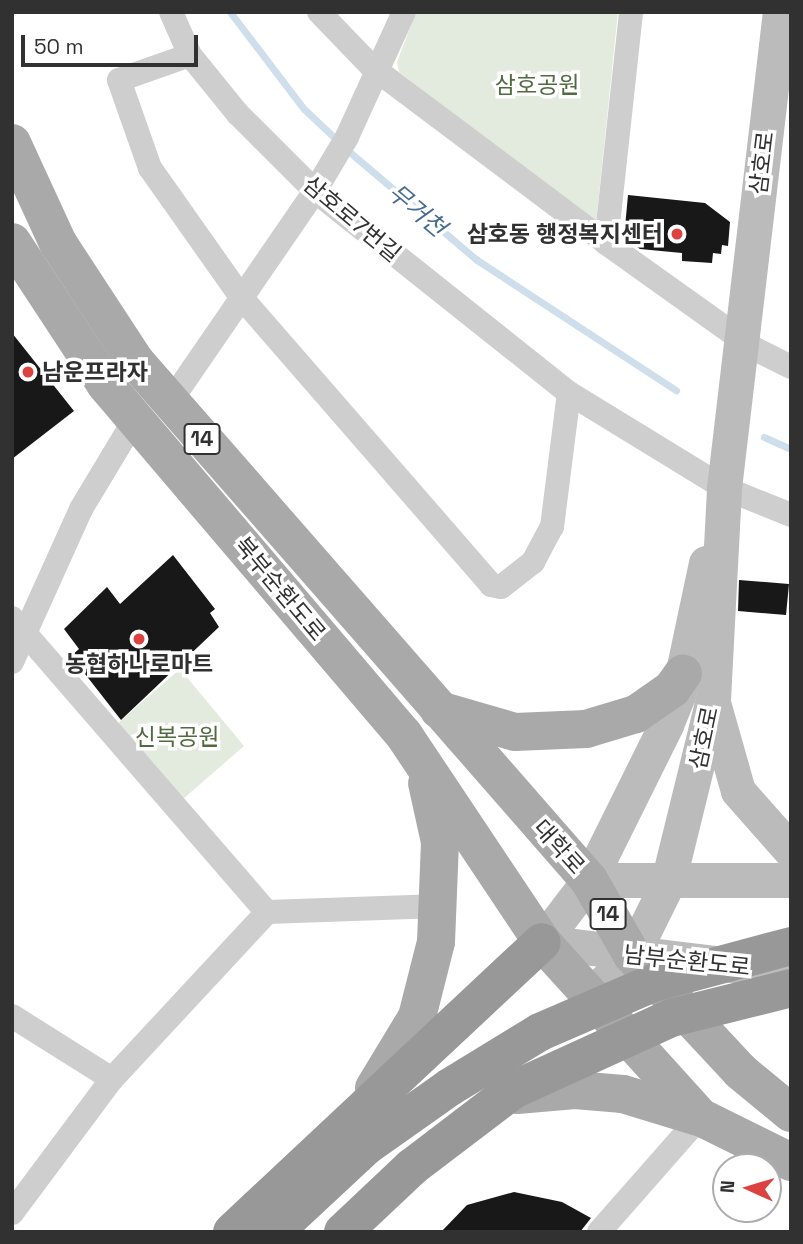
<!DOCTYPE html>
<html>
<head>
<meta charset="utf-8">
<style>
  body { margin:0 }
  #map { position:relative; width:803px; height:1244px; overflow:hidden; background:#fff; font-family:"Space Grotesk","Noto Sans KR",sans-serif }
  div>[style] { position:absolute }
  .green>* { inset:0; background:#e3eade }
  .stream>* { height:7px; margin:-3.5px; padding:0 3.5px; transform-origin:3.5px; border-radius:3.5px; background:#cedeeb }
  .building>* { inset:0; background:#181818 }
  .minor>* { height:24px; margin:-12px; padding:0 12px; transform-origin:12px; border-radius:12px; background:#cecece }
  .secondary>* { height:35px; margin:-17.5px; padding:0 17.5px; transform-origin:17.5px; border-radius:17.5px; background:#bbb }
  .primary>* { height:38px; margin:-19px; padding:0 19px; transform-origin:19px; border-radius:19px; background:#a9a9a9 }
  .motorway>* { height:38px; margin:-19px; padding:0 19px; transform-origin:19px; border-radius:19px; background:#989898 }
  .dots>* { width:19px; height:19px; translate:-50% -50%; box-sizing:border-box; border:4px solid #fff; border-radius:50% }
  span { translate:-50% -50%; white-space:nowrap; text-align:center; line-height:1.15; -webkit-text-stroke:7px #fff; paint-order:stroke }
  .shield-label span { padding:2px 5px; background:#fff; border:2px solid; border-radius:5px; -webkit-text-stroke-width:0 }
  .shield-label { font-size:21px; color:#313131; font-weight:700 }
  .park-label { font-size:23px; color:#516b41 }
  .street-label { font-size:23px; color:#313131 }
  .poi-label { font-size:23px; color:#313131; font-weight:700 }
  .right { translate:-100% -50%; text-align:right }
  .left { translate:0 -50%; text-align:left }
  .water-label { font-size:24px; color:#436c90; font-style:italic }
  .frame { position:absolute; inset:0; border:14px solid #313131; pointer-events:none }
  .north { position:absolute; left:712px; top:1153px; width:70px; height:70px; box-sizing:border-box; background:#fff; border:2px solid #adadad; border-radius:50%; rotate:274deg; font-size:19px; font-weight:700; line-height:28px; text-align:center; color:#313131 }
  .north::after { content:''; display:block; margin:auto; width:24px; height:32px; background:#db4240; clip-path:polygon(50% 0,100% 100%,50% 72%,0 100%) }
  .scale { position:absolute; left:21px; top:35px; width:177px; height:32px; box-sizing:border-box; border:4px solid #313131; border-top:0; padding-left:9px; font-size:21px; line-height:24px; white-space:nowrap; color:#313131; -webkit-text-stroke:5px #fff; paint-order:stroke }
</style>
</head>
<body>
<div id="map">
  <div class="green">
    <div style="clip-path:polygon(416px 12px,618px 12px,596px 223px,399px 72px,397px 62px)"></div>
    <div style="clip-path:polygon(180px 669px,244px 746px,175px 806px,110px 730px)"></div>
  </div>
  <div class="stream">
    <div style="left:230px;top:12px;width:122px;rotate:52.7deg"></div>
    <div style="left:304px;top:109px;width:47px;rotate:43.3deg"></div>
    <div style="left:346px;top:149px;width:172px;rotate:40.3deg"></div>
    <div style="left:477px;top:260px;width:238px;rotate:33.2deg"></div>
    <div style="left:764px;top:437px;width:30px;rotate:24deg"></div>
  </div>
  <div class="building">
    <div style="clip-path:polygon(628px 195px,705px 203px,730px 222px,728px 246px,722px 245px,721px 254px,713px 253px,712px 263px,682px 261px,682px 253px,640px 249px,624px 238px)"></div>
    <div style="clip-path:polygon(12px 333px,74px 411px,12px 459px)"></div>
    <div style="clip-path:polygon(173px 555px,215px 609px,210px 613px,219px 627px,121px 720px,71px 656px,79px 649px,64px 629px,107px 587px,120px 604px)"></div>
    <div style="clip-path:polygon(739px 580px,789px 584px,786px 615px,738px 611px)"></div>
    <div style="clip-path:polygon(514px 1192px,562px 1202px,591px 1218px,580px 1232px,441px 1232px,467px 1205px)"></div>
  </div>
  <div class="minor">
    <div style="left:171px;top:12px;width:47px;rotate:66.2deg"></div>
    <div style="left:190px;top:55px;width:76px;rotate:50.9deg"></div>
    <div style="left:238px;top:114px;width:109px;rotate:45deg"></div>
    <div style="left:315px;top:191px;width:325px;rotate:38.5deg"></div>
    <div style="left:569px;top:393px;width:182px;rotate:31.5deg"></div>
    <div style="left:724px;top:488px;width:72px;rotate:21.9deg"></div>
    <div style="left:319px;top:12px;width:76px;rotate:46.1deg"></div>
    <div style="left:372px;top:67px;width:293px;rotate:36.9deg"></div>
    <div style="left:606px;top:243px;width:181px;rotate:35.5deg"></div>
    <div style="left:753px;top:348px;width:42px;rotate:26.6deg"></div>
    <div style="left:190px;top:55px;width:75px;rotate:160.6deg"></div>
    <div style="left:119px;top:80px;width:93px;rotate:70.6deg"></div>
    <div style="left:150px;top:168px;width:158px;rotate:54.8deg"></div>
    <div style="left:241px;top:297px;width:381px;rotate:49deg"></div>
    <div style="left:491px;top:585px;width:10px;rotate:11deg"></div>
    <div style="left:501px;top:587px;width:41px;rotate:-38deg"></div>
    <div style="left:533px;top:562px;width:40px;rotate:-62deg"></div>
    <div style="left:552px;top:527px;width:135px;rotate:-82.8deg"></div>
    <div style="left:606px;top:243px;width:232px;rotate:-83.8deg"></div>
    <div style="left:170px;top:402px;width:256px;rotate:-55.5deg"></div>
    <div style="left:315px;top:191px;width:63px;rotate:-59.3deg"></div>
    <div style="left:347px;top:137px;width:137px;rotate:-65.5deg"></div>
    <div style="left:12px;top:618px;width:389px;rotate:49.1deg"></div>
    <div style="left:12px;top:662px;width:168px;rotate:-65.7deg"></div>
    <div style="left:81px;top:509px;width:105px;rotate:-59deg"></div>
    <div style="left:12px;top:1016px;width:118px;rotate:32.2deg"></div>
    <div style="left:12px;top:1213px;width:167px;rotate:-53.3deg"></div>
    <div style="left:112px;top:1079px;width:228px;rotate:-47.1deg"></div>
    <div style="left:267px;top:912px;width:173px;rotate:-2deg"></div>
    <div style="left:599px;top:1232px;width:153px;rotate:-48.7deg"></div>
  </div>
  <div class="secondary">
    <div style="left:706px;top:563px;width:135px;rotate:102deg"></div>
    <div style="left:678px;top:695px;width:32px;rotate:112deg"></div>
    <div style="left:666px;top:725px;width:173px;rotate:116.4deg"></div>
    <div style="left:589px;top:880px;width:78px;rotate:127.2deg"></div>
    <div style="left:542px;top:942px;width:251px;rotate:6.9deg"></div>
    <div style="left:714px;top:706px;width:88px;rotate:74.2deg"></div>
    <div style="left:738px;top:791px;width:80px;rotate:48.5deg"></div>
    <div style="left:589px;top:880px;width:202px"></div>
    <div style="left:590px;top:996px;width:59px;rotate:-44.3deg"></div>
    <div style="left:632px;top:955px;width:81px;rotate:-63.7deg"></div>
    <div style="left:668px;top:882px;width:188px;rotate:-76.2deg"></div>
    <div style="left:713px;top:699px;width:211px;rotate:-87deg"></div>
    <div style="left:724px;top:488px;width:479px;rotate:-83.3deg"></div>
  </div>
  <div class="primary">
    <div style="left:12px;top:143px;width:110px;rotate:65.3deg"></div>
    <div style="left:58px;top:243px;width:142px;rotate:56.8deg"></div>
    <div style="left:136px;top:362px;width:688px;rotate:48.83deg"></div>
    <div style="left:589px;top:880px;width:86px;rotate:60.2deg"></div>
    <div style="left:632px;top:955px;width:158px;rotate:47deg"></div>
    <div style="left:740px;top:1071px;width:66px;rotate:39.5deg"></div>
    <div style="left:12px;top:242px;width:171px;rotate:56.7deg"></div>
    <div style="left:106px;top:385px;width:460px;rotate:49.6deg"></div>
    <div style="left:404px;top:735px;width:249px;rotate:56.3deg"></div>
    <div style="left:542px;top:942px;width:236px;rotate:47.9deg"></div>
    <div style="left:700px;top:1117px;width:102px;rotate:26.3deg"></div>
    <div style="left:439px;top:710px;width:79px;rotate:16.1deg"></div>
    <div style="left:515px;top:732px;width:71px;rotate:-2.4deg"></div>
    <div style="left:586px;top:729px;width:52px;rotate:-16.7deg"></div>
    <div style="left:636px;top:714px;width:44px;rotate:-34.8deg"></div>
    <div style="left:672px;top:689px;width:19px;rotate:-55deg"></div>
    <div style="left:374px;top:1088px;width:83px;rotate:-58.8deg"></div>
    <div style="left:417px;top:1017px;width:77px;rotate:-75.8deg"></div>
    <div style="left:436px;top:942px;width:100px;rotate:-87.7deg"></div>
    <div style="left:440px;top:842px;width:60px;rotate:-102.4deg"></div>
    <div style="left:517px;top:1095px;width:58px;rotate:-4.9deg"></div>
    <div style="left:575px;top:1090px;width:48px;rotate:4.8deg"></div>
    <div style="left:623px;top:1094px;width:78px;rotate:17deg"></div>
  </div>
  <div class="motorway">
    <div style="left:232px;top:1232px;width:424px;rotate:-43.1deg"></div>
    <div style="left:274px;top:1232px;width:125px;rotate:-43deg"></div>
    <div style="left:365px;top:1147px;width:104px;rotate:-35.2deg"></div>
    <div style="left:450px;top:1087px;width:105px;rotate:-31.4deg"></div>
    <div style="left:540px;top:1032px;width:123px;rotate:-23.4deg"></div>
    <div style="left:653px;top:983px;width:143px;rotate:-15deg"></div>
    <div style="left:343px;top:1232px;width:95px;rotate:-43.3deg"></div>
    <div style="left:412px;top:1167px;width:127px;rotate:-37.3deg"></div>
    <div style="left:513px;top:1090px;width:174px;rotate:-24.5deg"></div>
    <div style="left:671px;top:1018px;width:124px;rotate:-14deg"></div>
  </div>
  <div class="dots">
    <div style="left:677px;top:234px;background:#db4240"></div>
    <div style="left:28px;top:372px;background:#db4240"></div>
    <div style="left:139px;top:639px;background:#db4240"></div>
  </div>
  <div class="shield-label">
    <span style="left:202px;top:439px">14</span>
    <span style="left:608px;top:914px">14</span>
  </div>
  <div class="park-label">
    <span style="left:537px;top:85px">삼호공원</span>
    <span style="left:177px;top:737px">신복공원</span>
  </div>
  <div class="street-label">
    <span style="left:762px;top:163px;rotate:-83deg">삼호로</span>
    <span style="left:352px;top:219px;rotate:40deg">삼호로7번길</span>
    <span style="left:280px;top:589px;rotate:50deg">북부순환도로</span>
    <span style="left:704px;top:738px;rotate:-78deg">삼호로</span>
    <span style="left:559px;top:847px;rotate:48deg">대학로</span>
    <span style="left:687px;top:961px;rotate:6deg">남부순환도로</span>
  </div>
  <div class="poi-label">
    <span class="right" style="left:663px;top:234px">삼호동 행정복지센터</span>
    <span class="left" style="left:42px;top:372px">남운프라자</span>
    <span style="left:139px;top:664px">농협하나로마트</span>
  </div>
  <div class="water-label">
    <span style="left:417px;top:210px;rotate:40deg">무거천</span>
  </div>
  <div class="frame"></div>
  <div class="north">N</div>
  <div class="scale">50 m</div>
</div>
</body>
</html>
